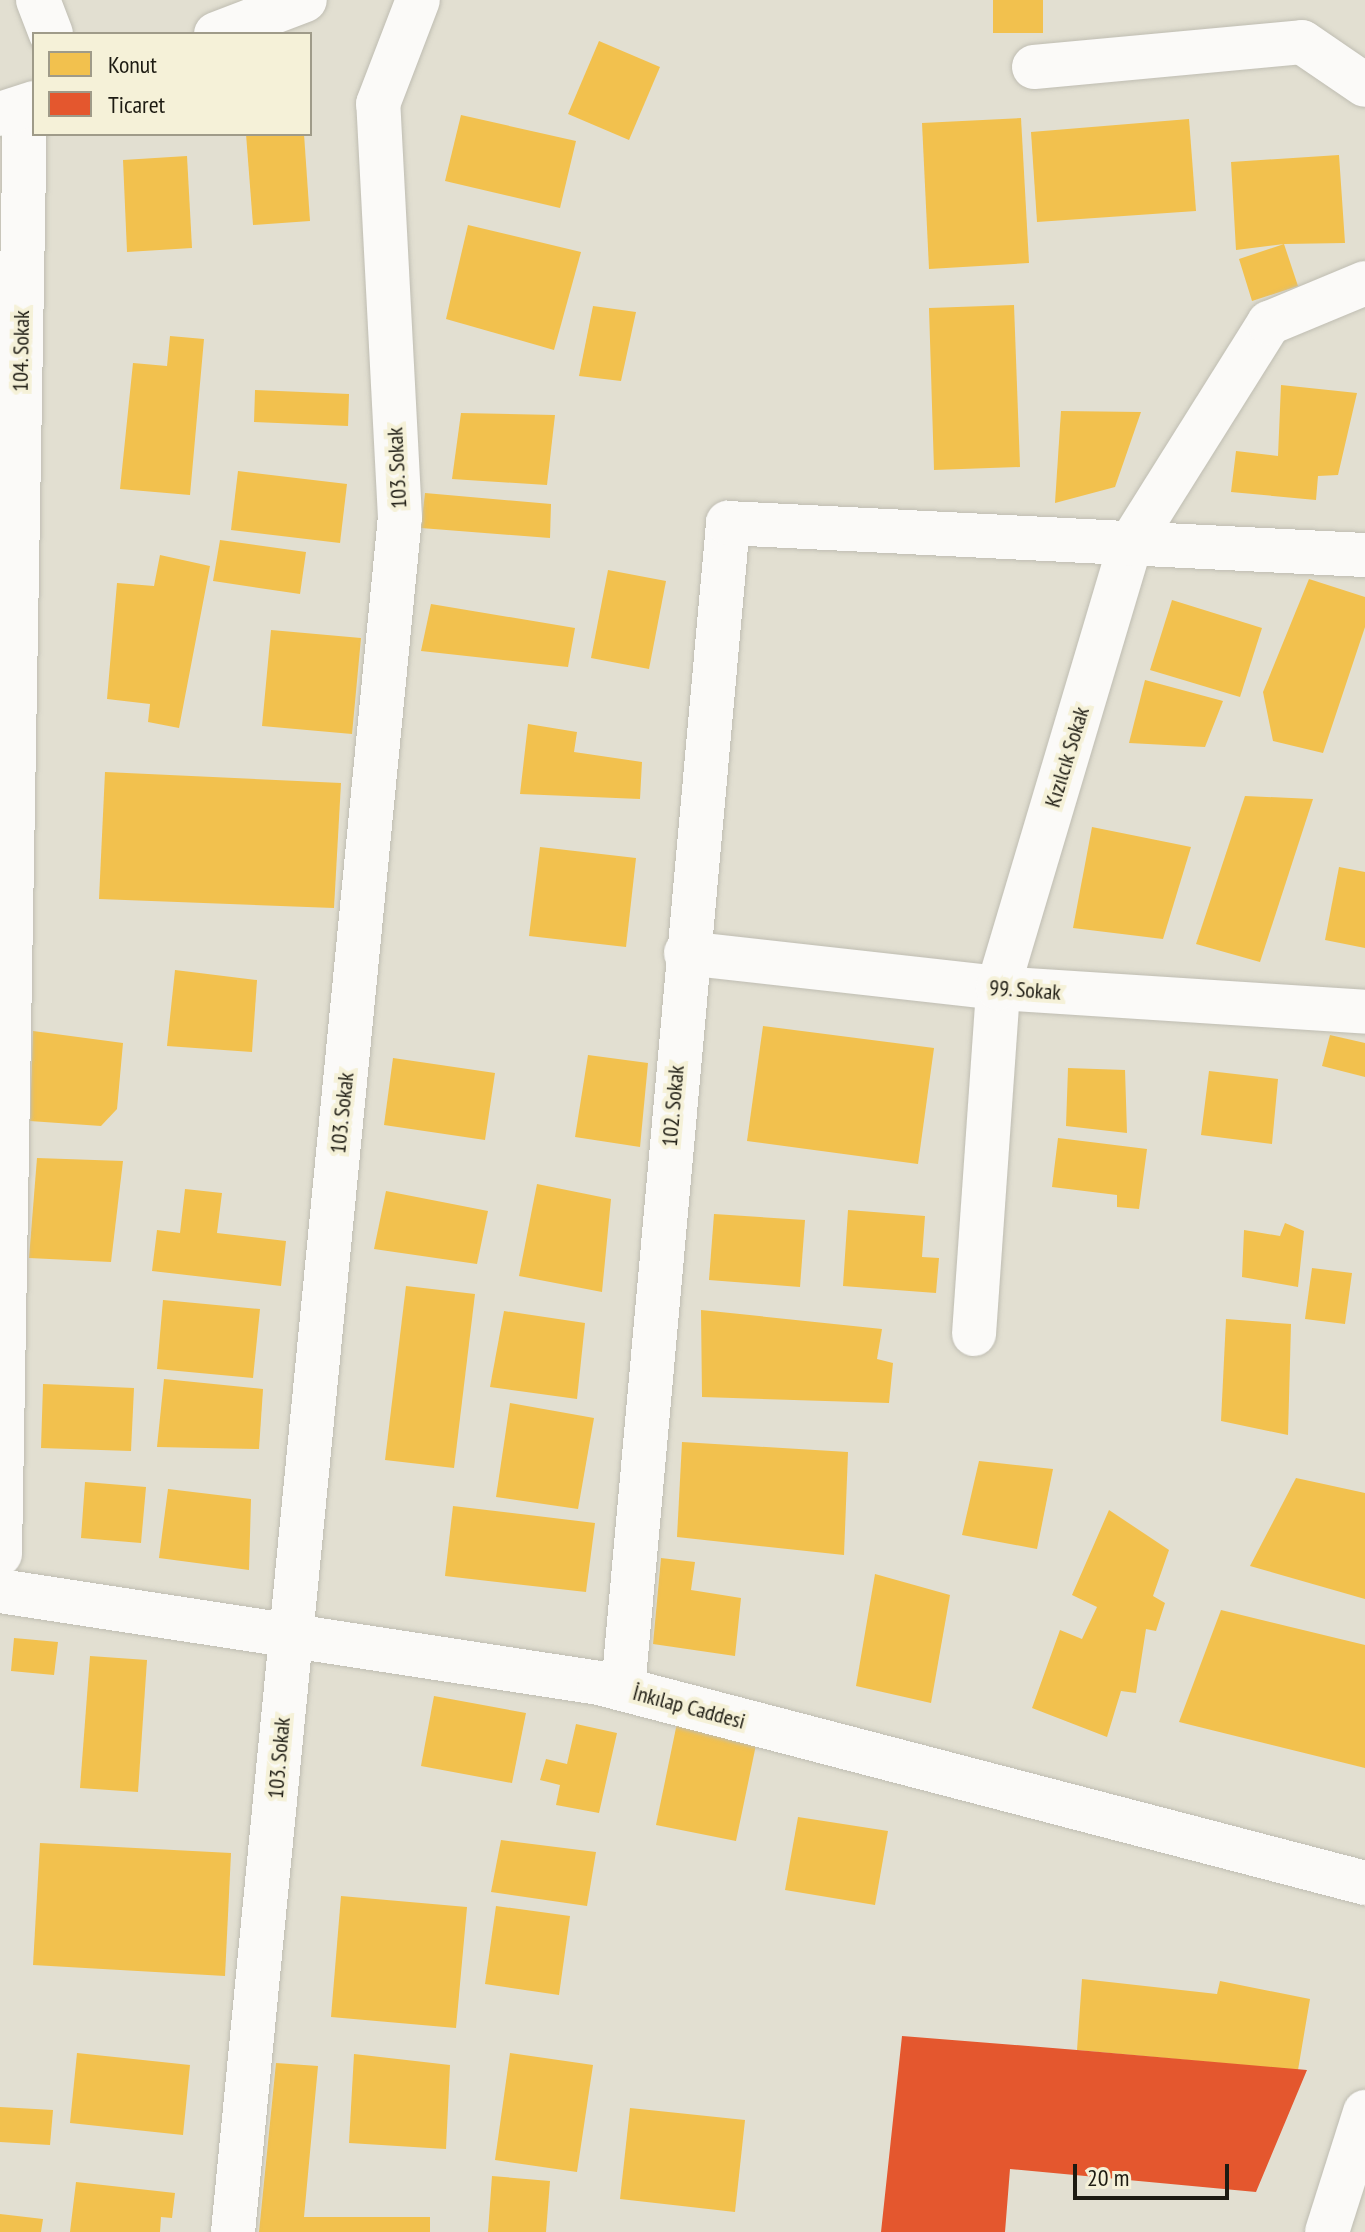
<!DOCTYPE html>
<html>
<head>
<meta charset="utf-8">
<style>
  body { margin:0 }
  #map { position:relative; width:1365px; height:2232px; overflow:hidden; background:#e2dfd1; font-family:"PT Sans Narrow",sans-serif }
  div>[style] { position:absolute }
  .homes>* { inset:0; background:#f2c14e }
  .shops>* { inset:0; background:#e4572e }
  .roads { filter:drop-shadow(0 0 2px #bfbdb2) drop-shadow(0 0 2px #bfbdb2) }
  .street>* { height:44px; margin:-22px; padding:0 22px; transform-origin:22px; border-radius:22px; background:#fbfaf8 }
  .secondary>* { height:44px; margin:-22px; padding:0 22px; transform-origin:22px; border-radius:22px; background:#fbfaf8 }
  span { translate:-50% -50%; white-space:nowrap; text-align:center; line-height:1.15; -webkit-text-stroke:8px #f5f1d8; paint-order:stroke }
  .street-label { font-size:22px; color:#1d1b12 }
  .legend { position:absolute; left:32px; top:32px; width:280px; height:104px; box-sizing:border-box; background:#f5f1d8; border:2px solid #9f9b89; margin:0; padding:10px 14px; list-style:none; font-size:24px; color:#1d1b12 }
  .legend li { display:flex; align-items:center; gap:16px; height:40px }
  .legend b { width:40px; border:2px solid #9f9b89 }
  .scale { position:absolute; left:1073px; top:2164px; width:156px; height:36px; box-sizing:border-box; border:4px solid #1d1b12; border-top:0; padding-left:10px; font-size:24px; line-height:28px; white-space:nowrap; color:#1d1b12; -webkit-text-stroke:6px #f5f1d8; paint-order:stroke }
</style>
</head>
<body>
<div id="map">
  <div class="homes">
    <div style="clip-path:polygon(993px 0,1043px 0,1043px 33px,993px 33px)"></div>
    <div style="clip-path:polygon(599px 41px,660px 67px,629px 140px,568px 114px)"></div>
    <div style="clip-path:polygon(461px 115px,576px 141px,560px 208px,445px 181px)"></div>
    <div style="clip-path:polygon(1021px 118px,1029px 263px,929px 269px,922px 123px)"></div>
    <div style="clip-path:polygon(1189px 119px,1196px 211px,1037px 222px,1031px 132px)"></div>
    <div style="clip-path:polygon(246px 134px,304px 134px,310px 221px,253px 225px)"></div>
    <div style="clip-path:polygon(1339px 155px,1345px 243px,1284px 244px,1298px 286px,1252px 301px,1239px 259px,1284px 244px,1236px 250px,1231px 162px)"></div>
    <div style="clip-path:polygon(187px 156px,192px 248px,127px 252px,123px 160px)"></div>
    <div style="clip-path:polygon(468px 225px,581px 252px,554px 350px,446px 319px)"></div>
    <div style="clip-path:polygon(1014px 305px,1020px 467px,934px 470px,929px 308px)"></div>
    <div style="clip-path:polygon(593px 306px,636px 312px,621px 381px,579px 376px)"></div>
    <div style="clip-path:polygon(170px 336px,204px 339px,190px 495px,120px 489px,133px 363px,167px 366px)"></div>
    <div style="clip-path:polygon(1281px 385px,1357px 393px,1338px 475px,1318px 476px,1316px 500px,1231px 492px,1236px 451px,1278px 456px)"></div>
    <div style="clip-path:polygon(255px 390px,349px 394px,348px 426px,254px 422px)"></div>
    <div style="clip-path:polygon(1061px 411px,1141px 412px,1115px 487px,1055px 503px)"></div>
    <div style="clip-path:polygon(461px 413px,555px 415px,547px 485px,452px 479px)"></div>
    <div style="clip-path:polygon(238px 471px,347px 484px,340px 543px,231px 530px)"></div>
    <div style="clip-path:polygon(425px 493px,551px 504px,550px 538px,421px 528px)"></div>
    <div style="clip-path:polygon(220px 540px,306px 552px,300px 594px,213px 581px)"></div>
    <div style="clip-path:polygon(160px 555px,210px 566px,179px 728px,148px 722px,150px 704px,107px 699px,117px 583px,154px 586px)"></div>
    <div style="clip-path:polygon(608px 570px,666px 581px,649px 669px,591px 658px)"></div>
    <div style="clip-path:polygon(1309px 579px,1365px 597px,1365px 627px,1323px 753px,1273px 741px,1263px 692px)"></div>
    <div style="clip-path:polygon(1172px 600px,1262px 628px,1240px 697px,1150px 670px)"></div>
    <div style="clip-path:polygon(431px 604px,575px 628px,568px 667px,421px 651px)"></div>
    <div style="clip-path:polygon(271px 630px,361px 638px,352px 734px,262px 726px)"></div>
    <div style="clip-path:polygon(1145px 680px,1223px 701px,1205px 747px,1129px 743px)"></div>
    <div style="clip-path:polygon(528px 724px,577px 732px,574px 752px,642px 762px,640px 799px,520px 794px)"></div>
    <div style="clip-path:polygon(105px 772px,341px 783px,334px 908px,99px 899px)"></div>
    <div style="clip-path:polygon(1245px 796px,1313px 799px,1260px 962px,1196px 944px)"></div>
    <div style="clip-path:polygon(1092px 827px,1191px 847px,1163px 939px,1073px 928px)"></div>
    <div style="clip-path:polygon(540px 847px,636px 858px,626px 947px,529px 936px)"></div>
    <div style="clip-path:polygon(1339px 867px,1365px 872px,1365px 948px,1325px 940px)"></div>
    <div style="clip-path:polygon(175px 970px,257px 980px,252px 1052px,167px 1046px)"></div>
    <div style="clip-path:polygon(763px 1026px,934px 1048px,918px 1164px,747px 1141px)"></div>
    <div style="clip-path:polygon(33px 1031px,123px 1043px,117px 1109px,101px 1126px,30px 1121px)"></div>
    <div style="clip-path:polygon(1330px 1035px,1365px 1043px,1365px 1077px,1322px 1066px)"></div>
    <div style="clip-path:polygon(588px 1055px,648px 1063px,640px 1147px,575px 1137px)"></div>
    <div style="clip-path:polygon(393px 1058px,495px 1073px,485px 1140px,384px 1125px)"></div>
    <div style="clip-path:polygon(1068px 1068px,1125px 1070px,1127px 1133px,1066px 1126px)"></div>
    <div style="clip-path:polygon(1209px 1071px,1278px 1079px,1272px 1144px,1201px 1135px)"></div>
    <div style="clip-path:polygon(1058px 1138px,1147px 1149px,1139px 1209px,1117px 1207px,1117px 1195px,1052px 1187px)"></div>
    <div style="clip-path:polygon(37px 1158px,123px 1161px,111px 1262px,29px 1258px)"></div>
    <div style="clip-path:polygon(537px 1184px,611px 1199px,602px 1292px,519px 1276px)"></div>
    <div style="clip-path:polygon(185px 1189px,222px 1193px,217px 1233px,286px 1241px,281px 1286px,152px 1271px,157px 1230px,180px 1233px)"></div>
    <div style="clip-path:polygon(386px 1191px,488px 1211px,477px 1264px,374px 1249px)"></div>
    <div style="clip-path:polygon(848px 1210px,925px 1216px,922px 1257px,939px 1258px,936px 1293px,843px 1286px)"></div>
    <div style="clip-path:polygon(714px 1214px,805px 1220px,800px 1287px,709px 1280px)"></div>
    <div style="clip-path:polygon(1285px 1223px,1304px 1231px,1298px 1287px,1242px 1277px,1244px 1230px,1280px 1236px)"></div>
    <div style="clip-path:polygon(1312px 1268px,1352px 1273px,1345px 1324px,1305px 1319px)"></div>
    <div style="clip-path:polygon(406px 1286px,475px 1294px,454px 1468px,385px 1460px)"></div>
    <div style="clip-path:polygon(163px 1300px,260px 1309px,253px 1378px,157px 1369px)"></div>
    <div style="clip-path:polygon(701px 1310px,882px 1329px,877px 1359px,893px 1363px,889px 1403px,702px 1397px)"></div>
    <div style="clip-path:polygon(504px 1311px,585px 1323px,577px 1399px,490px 1387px)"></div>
    <div style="clip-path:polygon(1226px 1319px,1291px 1324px,1288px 1435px,1221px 1421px)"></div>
    <div style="clip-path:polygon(164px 1379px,263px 1389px,259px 1449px,157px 1447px)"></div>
    <div style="clip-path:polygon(43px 1384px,134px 1388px,131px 1451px,41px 1448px)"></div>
    <div style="clip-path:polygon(510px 1403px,594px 1418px,578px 1509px,496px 1497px)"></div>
    <div style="clip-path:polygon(682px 1442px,848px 1452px,844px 1555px,677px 1537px)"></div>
    <div style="clip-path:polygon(979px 1461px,1053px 1469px,1037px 1549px,962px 1535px)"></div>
    <div style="clip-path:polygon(1296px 1478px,1365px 1493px,1365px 1599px,1250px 1566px)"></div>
    <div style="clip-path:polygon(85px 1482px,146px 1487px,141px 1543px,81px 1538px)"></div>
    <div style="clip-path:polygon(168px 1489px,251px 1499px,249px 1570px,159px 1558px)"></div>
    <div style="clip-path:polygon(453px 1506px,595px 1523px,586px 1592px,445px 1576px)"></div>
    <div style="clip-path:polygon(1109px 1510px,1169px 1550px,1153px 1596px,1165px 1603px,1156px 1631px,1146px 1629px,1136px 1693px,1121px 1691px,1107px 1737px,1032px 1708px,1060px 1630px,1082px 1639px,1097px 1607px,1072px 1595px)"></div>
    <div style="clip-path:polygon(661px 1558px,695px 1562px,691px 1590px,741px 1598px,735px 1656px,653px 1644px)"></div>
    <div style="clip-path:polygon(875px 1574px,950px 1595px,931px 1703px,856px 1686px)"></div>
    <div style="clip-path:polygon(1221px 1610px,1365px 1645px,1365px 1768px,1179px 1722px)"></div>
    <div style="clip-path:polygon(14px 1638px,58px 1642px,54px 1675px,11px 1671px)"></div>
    <div style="clip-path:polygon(90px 1656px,147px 1660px,138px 1792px,80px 1788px)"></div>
    <div style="clip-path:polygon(434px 1696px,526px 1713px,512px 1783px,421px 1766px)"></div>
    <div style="clip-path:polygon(677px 1723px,757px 1740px,736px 1841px,656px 1825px)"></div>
    <div style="clip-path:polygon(576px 1724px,617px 1733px,599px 1813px,556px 1805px,560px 1785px,540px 1780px,546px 1759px,567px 1764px)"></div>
    <div style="clip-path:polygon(798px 1817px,888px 1831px,875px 1905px,785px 1890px)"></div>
    <div style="clip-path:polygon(501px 1840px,596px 1852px,587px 1906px,491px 1892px)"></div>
    <div style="clip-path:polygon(40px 1843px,231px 1853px,225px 1976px,33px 1965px)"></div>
    <div style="clip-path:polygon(341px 1896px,467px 1907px,456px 2028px,331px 2017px)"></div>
    <div style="clip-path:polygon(496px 1906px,570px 1916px,559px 1995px,485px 1984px)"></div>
    <div style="clip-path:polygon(1082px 1979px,1217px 1994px,1220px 1981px,1310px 1999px,1298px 2070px,1077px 2050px)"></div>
    <div style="clip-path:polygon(77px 2053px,190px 2065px,183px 2135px,70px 2123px)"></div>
    <div style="clip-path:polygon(510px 2053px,593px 2065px,577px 2172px,495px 2160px)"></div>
    <div style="clip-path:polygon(354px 2054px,450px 2065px,446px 2149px,349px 2143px)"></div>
    <div style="clip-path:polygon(276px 2063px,318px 2066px,304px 2217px,430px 2217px,430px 2232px,259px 2232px)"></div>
    <div style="clip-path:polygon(0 2107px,53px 2110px,50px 2145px,0 2142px)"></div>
    <div style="clip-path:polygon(630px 2108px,745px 2120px,735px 2212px,620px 2199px)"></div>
    <div style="clip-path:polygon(492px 2176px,550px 2181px,546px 2232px,488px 2232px)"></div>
    <div style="clip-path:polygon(76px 2182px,175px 2193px,172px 2218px,161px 2217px,160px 2232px,70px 2232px)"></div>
    <div style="clip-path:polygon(0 2214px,43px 2219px,41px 2232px,0 2232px)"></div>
  </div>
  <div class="shops">
    <div style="clip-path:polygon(902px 2036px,1077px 2050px,1307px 2070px,1256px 2192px,1010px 2169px,1005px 2232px,881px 2232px)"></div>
  </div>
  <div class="roads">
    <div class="street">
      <div style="left:1034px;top:67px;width:269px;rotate:-5.3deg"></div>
      <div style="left:1302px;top:42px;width:76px;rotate:34.3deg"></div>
      <div style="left:686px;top:953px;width:314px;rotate:6.4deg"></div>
      <div style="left:998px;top:988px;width:368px;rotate:3.7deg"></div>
      <div style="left:974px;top:1334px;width:347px;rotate:-86deg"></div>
      <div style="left:998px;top:988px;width:464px;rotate:-73.4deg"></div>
      <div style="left:1131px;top:543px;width:260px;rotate:-57.9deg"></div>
      <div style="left:1269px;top:323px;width:104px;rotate:-22.6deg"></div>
      <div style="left:0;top:1554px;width:1447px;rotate:-89.01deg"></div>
      <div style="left:623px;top:1689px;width:1171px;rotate:-84.85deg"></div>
      <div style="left:728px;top:523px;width:638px;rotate:2.88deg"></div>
      <div style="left:233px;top:2232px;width:1722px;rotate:-84.44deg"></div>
      <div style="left:400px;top:518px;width:415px;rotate:-93deg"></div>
      <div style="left:378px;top:104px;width:111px;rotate:-69deg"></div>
    </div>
    <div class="secondary">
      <div style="left:38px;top:0;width:36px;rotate:69deg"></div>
      <div style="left:216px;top:34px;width:95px;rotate:-20.9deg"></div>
      <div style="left:0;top:114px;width:36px;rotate:-18deg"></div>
      <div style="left:0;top:1591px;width:606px;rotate:8.73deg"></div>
      <div style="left:599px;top:1683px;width:792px;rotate:14.63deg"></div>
      <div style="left:1327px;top:2232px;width:126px;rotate:-72.4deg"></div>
    </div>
  </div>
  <div class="street-label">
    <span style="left:21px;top:351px;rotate:-89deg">104. Sokak</span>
    <span style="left:397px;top:468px;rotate:-93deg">103. Sokak</span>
    <span style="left:1067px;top:757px;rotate:-73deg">Kızılcık Sokak</span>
    <span style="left:1025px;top:990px;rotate:4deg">99. Sokak</span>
    <span style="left:673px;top:1106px;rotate:-85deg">102. Sokak</span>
    <span style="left:342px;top:1113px;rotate:-84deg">103. Sokak</span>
    <span style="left:689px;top:1707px;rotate:15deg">İnkılap Caddesi</span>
    <span style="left:279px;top:1758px;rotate:-85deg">103. Sokak</span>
  </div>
  <ul class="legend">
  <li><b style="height:22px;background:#f2c14e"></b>Konut</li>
  <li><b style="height:22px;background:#e4572e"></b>Ticaret</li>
  </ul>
  <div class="scale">20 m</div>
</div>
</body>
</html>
